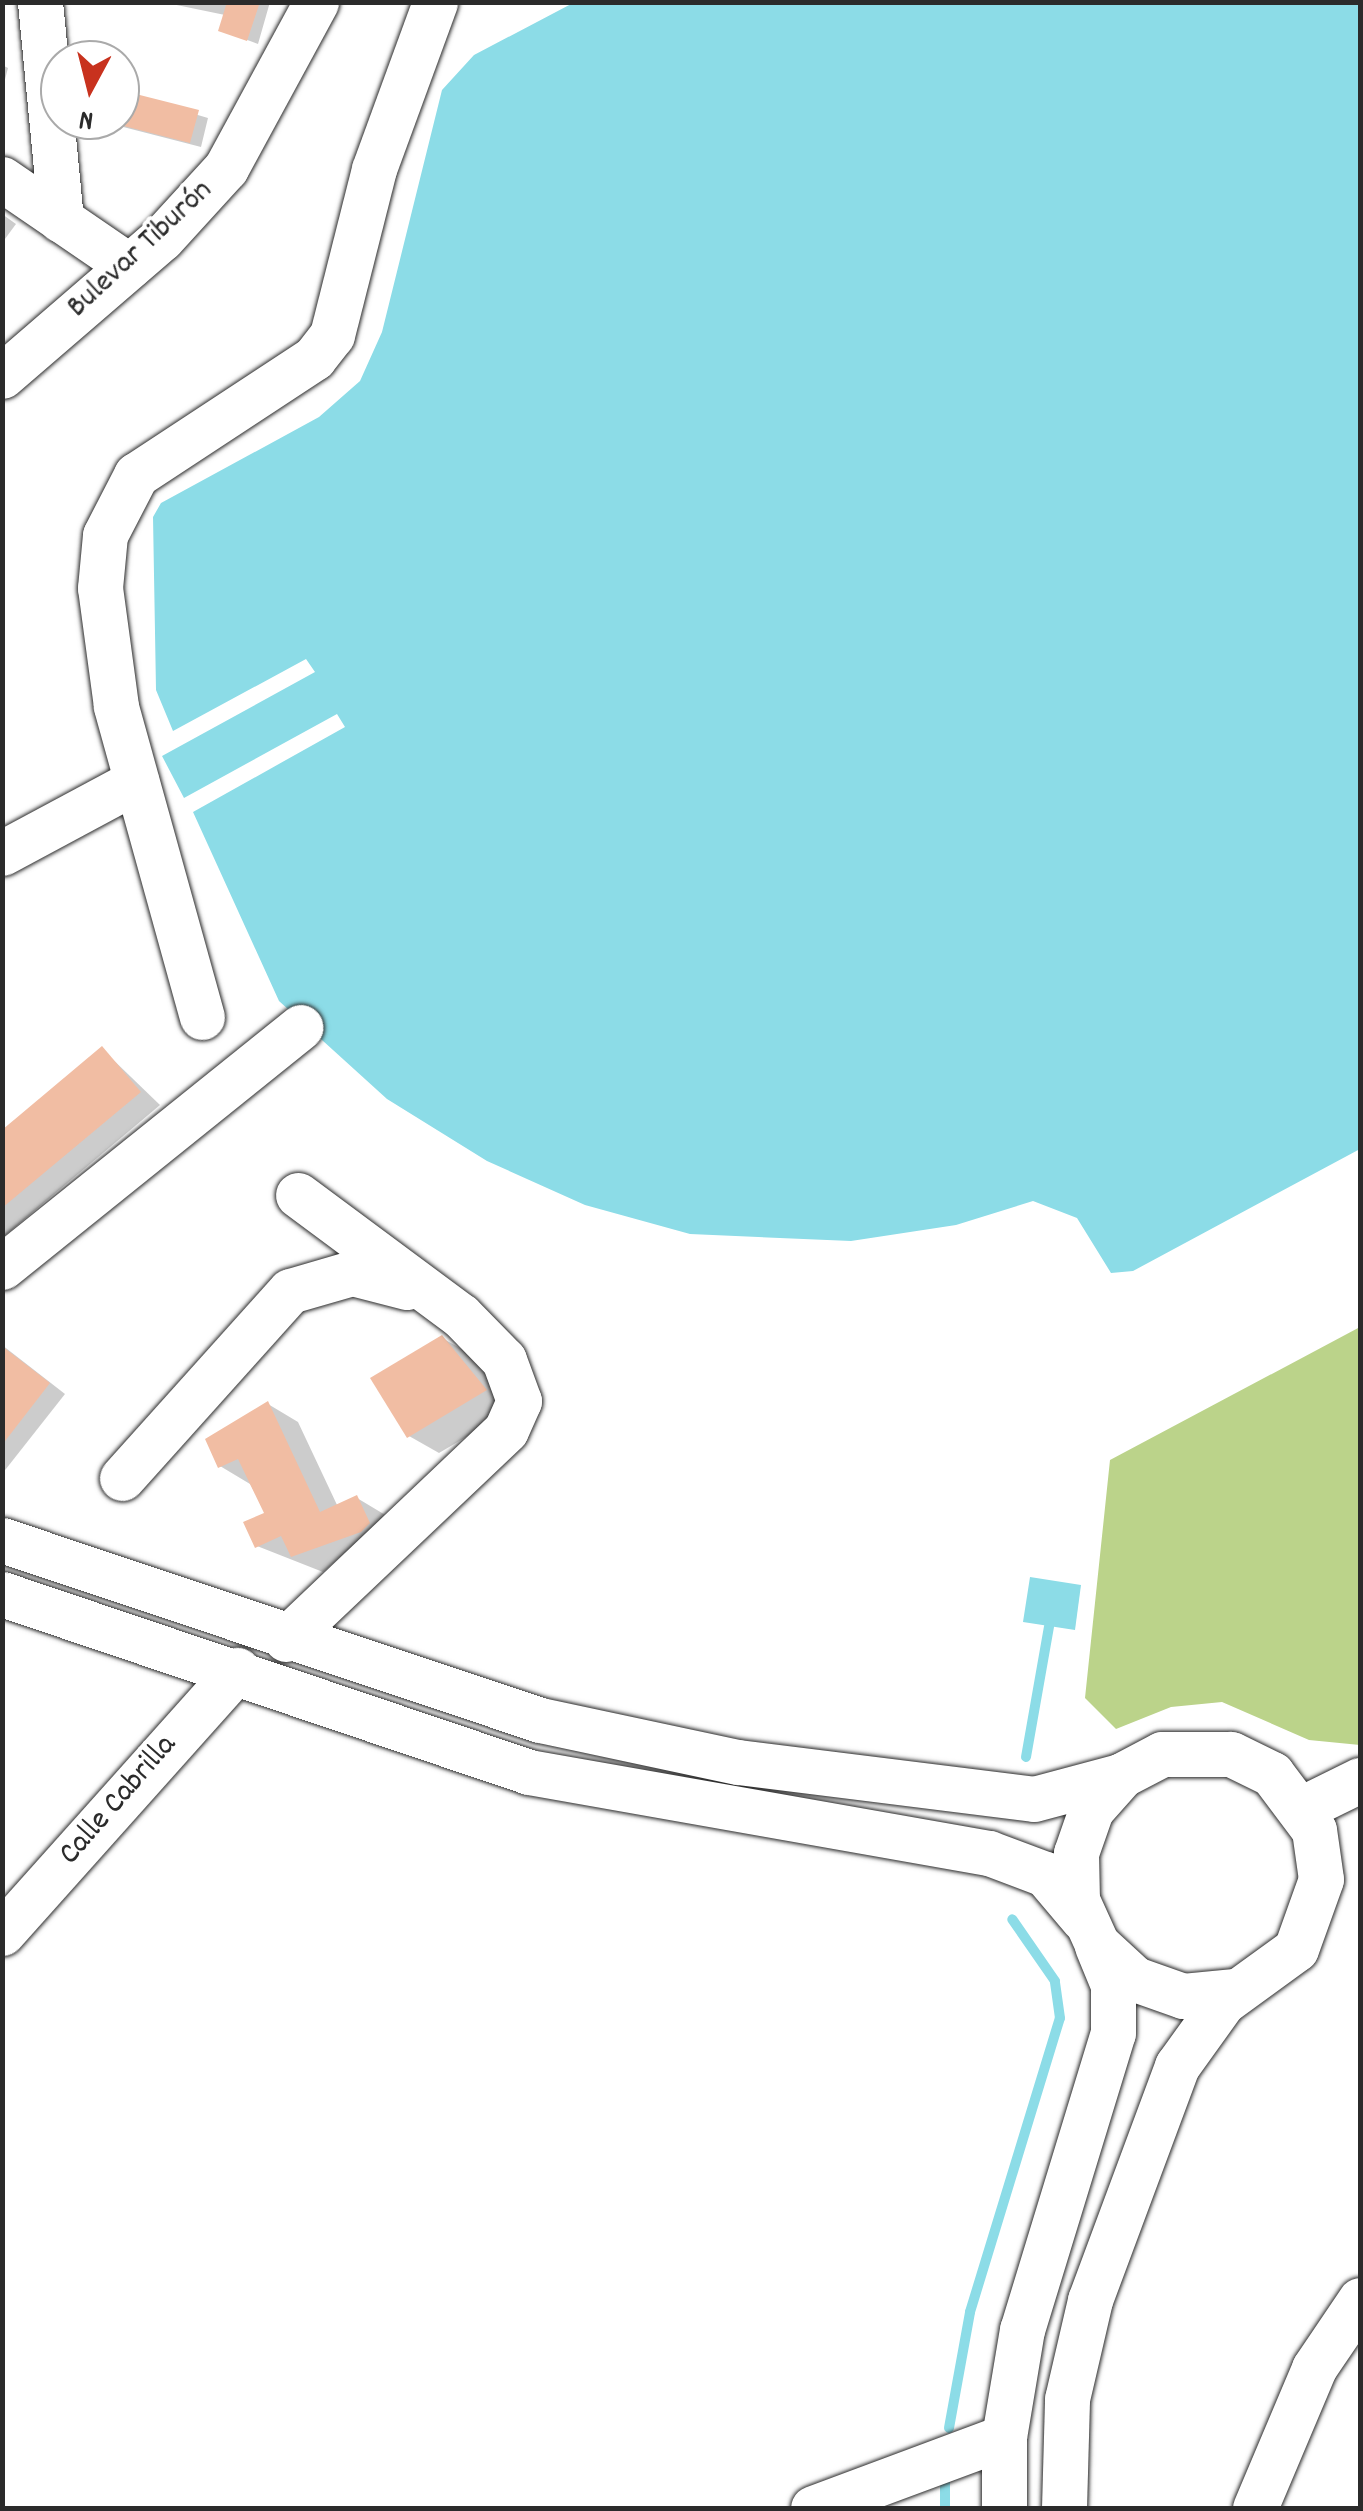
<!DOCTYPE html>
<html>
<head>
<meta charset="utf-8">
<style>
  body { margin:0 }
  #map { position:relative; width:1363px; height:2511px; overflow:hidden; background:#fff; font-family:Dekko,sans-serif }
  div>[style] { position:absolute }
  .green>* { inset:0; background:#bbd38a }
  .water>* { inset:0; background:#8cdce7 }
  .shadow>* { inset:0; background:#0003 }
  .stream>* { height:10px; margin:-5px; padding:0 5px; transform-origin:5px; border-radius:5px; background:#8cdce7 }
  .building>* { inset:0; background:#f1bda3 }
  .roads { filter:drop-shadow(0 0 2px #2b2b2b) drop-shadow(0 0 2px #2b2b2b) }
  .minor>* { height:45px; margin:-22.5px; padding:0 22.5px; transform-origin:22.5px; border-radius:22.5px; background:#fff }
  span { translate:-50% -50%; white-space:nowrap; text-align:center; line-height:1.15; -webkit-text-stroke:8px #fff; paint-order:stroke }
  .street-label { font-size:32px; color:#2b2b2b }
  .frame { position:absolute; inset:0; border:5px solid #2b2b2b; pointer-events:none }
  .north { position:absolute; left:40px; top:40px; width:100px; height:100px; box-sizing:border-box; background:#fff; border:2px solid #aaa; border-radius:50%; rotate:187deg; font-size:28px; font-weight:700; line-height:40px; text-align:center; color:#2b2b2b }
  .north::after { content:''; display:block; margin:auto; width:35px; height:45px; background:#c8321e; clip-path:polygon(50% 0,100% 100%,50% 72%,0 100%) }
</style>
</head>
<body>
<div id="map">
  <div class="green">
    <div style="clip-path:polygon(1360px 1327px,1360px 1745px,1309px 1740px,1222px 1702px,1171px 1707px,1116px 1729px,1085px 1698px,1110px 1460px)"></div>
  </div>
  <div class="water">
    <div style="clip-path:polygon(573px 3px,1360px 3px,1360px 1149px,1133px 1271px,1111px 1273px,1077px 1218px,1033px 1201px,956px 1225px,851px 1241px,690px 1234px,585px 1205px,487px 1161px,387px 1099px,279px 1001px,193px 812px,345px 727px,337px 714px,184px 798px,162px 756px,315px 672px,306px 659px,173px 731px,156px 690px,153px 517px,161px 503px,319px 417px,360px 381px,382px 332px,442px 90px,474px 55px)"></div>
    <div style="clip-path:polygon(1030px 1577px,1081px 1585px,1075px 1630px,1023px 1622px)"></div>
  </div>
  <div class="shadow">
    <div style="clip-path:polygon(162px 2px,270px 2px,258px 44px,221px 30px,225px 15px)"></div>
    <div style="clip-path:polygon(2px 65px,8px 68px,2px 91px)"></div>
    <div style="clip-path:polygon(120px 92px,208px 118px,201px 147px,96px 120px,120px 120px)"></div>
    <div style="clip-path:polygon(2px 214px,16px 224px,2px 243px)"></div>
    <div style="clip-path:polygon(102px 1049px,160px 1105px,2px 1238px,2px 1133px)"></div>
    <div style="clip-path:polygon(442px 1338px,472px 1355px,515px 1408px,439px 1453px,409px 1436px)"></div>
    <div style="clip-path:polygon(2px 1345px,65px 1394px,2px 1474px)"></div>
    <div style="clip-path:polygon(268px 1404px,298px 1422px,338px 1507px,357px 1498px,387px 1516px,323px 1572px,257px 1546px,267px 1514px,250px 1484px,220px 1466px)"></div>
  </div>
  <div class="stream">
    <div style="left:1026px;top:1757px;width:133px;rotate:-80deg"></div>
    <div style="left:949px;top:2428px;width:118px;rotate:-79.7deg"></div>
    <div style="left:970px;top:2312px;width:307px;rotate:-73deg"></div>
    <div style="left:1060px;top:2018px;width:37px;rotate:-98deg"></div>
    <div style="left:1055px;top:1981px;width:75px;rotate:-124.7deg"></div>
    <div style="left:945px;top:2508px;width:31px;rotate:-90deg"></div>
  </div>
  <div class="building">
    <div style="clip-path:polygon(227px 2px,260px 2px,247px 41px,218px 31px)"></div>
    <div style="clip-path:polygon(120px 90px,199px 110px,190px 143px,120px 125px)"></div>
    <div style="clip-path:polygon(102px 1046px,141px 1092px,2px 1208px,2px 1130px)"></div>
    <div style="clip-path:polygon(442px 1335px,487px 1390px,407px 1438px,370px 1378px)"></div>
    <div style="clip-path:polygon(2px 1346px,50px 1383px,2px 1445px)"></div>
    <div style="clip-path:polygon(268px 1401px,320px 1512px,357px 1495px,370px 1523px,361px 1532px,291px 1557px,281px 1536px,255px 1548px,243px 1522px,264px 1513px,238px 1459px,218px 1468px,205px 1439px)"></div>
  </div>
  <div class="roads">
    <div class="minor">
      <div style="left:40px;top:2px;width:219px;rotate:84.5deg"></div>
      <div style="left:2px;top:179px;width:154px;rotate:34.4deg"></div>
      <div style="left:2px;top:376px;width:211px;rotate:-40.8deg"></div>
      <div style="left:162px;top:238px;width:95px;rotate:-47.6deg"></div>
      <div style="left:226px;top:168px;width:189px;rotate:-61.5deg"></div>
      <div style="left:2px;top:853px;width:152px;rotate:-28.2deg"></div>
      <div style="left:202px;top:1017px;width:323px;rotate:-105.5deg"></div>
      <div style="left:116px;top:706px;width:119px;rotate:-97.7deg"></div>
      <div style="left:100px;top:588px;width:53px;rotate:-84.6deg"></div>
      <div style="left:105px;top:535px;width:68px;rotate:-62.7deg"></div>
      <div style="left:136px;top:475px;width:213px;rotate:-33.3deg"></div>
      <div style="left:314px;top:358px;width:29px;rotate:-52deg"></div>
      <div style="left:332px;top:335px;width:171px;rotate:-75.8deg"></div>
      <div style="left:374px;top:169px;width:178px;rotate:-69.9deg"></div>
      <div style="left:2px;top:1267px;width:383px;rotate:-38.8deg"></div>
      <div style="left:122px;top:1478px;width:251px;rotate:-48.1deg"></div>
      <div style="left:290px;top:1291px;width:65px;rotate:-16.2deg"></div>
      <div style="left:352px;top:1273px;width:57px;rotate:14.3deg"></div>
      <div style="left:2px;top:1540px;width:567px;rotate:18.5deg"></div>
      <div style="left:540px;top:1720px;width:202px;rotate:12deg"></div>
      <div style="left:738px;top:1762px;width:298px;rotate:7.1deg"></div>
      <div style="left:1034px;top:1799px;width:89px;rotate:-15deg"></div>
      <div style="left:2px;top:1594px;width:556px;rotate:18.66deg"></div>
      <div style="left:529px;top:1772px;width:467px;rotate:10deg"></div>
      <div style="left:989px;top:1853px;width:60px;rotate:20.6deg"></div>
      <div style="left:1045px;top:1874px;width:59px;rotate:49.8deg"></div>
      <div style="left:286px;top:1639px;width:303px;rotate:-43.5deg"></div>
      <div style="left:506px;top:1430px;width:32px;rotate:-66deg"></div>
      <div style="left:519px;top:1401px;width:44px;rotate:-110.1deg"></div>
      <div style="left:504px;top:1360px;width:62px;rotate:-134.3deg"></div>
      <div style="left:461px;top:1316px;width:203px;rotate:-143.4deg"></div>
      <div style="left:1303px;top:1808px;width:64px;rotate:-26.2deg"></div>
      <div style="left:2px;top:1933px;width:353px;rotate:-48.2deg"></div>
      <div style="left:813px;top:2508px;width:204px;rotate:-20.4deg"></div>
      <div style="left:1004px;top:2508px;width:71px;rotate:-90deg"></div>
      <div style="left:1004px;top:2437px;width:109px;rotate:-80.5deg"></div>
      <div style="left:1022px;top:2330px;width:311px;rotate:-73deg"></div>
      <div style="left:1113px;top:2033px;width:48px;rotate:-90deg"></div>
      <div style="left:1113px;top:1985px;width:42px;rotate:-112.3deg"></div>
      <div style="left:1064px;top:2508px;width:109px;rotate:-88.4deg"></div>
      <div style="left:1067px;top:2399px;width:102px;rotate:-76.9deg"></div>
      <div style="left:1090px;top:2300px;width:250px;rotate:-69.6deg"></div>
      <div style="left:1177px;top:2066px;width:79px;rotate:-54.3deg"></div>
      <div style="left:1223px;top:2002px;width:90px;rotate:-36deg"></div>
      <div style="left:1296px;top:1949px;width:74px;rotate:-70.3deg"></div>
      <div style="left:1321px;top:1879px;width:49px;rotate:-98.1deg"></div>
      <div style="left:1314px;top:1830px;width:70px;rotate:-126.9deg"></div>
      <div style="left:1272px;top:1774px;width:46px;rotate:-154deg"></div>
      <div style="left:1231px;top:1754px;width:69px;rotate:180deg"></div>
      <div style="left:1162px;top:1754px;width:45px;rotate:152.3deg"></div>
      <div style="left:1122px;top:1775px;width:47px;rotate:131.5deg"></div>
      <div style="left:1091px;top:1810px;width:46px;rotate:109.2deg"></div>
      <div style="left:1076px;top:1853px;width:47px;rotate:88.8deg"></div>
      <div style="left:1077px;top:1900px;width:48px;rotate:65.6deg"></div>
      <div style="left:1097px;top:1944px;width:52px;rotate:42.6deg"></div>
      <div style="left:1135px;top:1979px;width:51px;rotate:19.5deg"></div>
      <div style="left:1183px;top:1996px;width:52px;rotate:-5.5deg"></div>
      <div style="left:1255px;top:2508px;width:152px;rotate:-67.1deg"></div>
      <div style="left:1314px;top:2368px;width:82px;rotate:-55.9deg"></div>
    </div>
  </div>
  <div class="street-label">
    <span style="left:141px;top:250px;rotate:-43deg">Bulevar Tiburón</span>
    <span style="left:119px;top:1801px;rotate:-49deg">Calle Cabrilla</span>
  </div>
  <div class="frame"></div>
  <div class="north">N</div>
</div>
</body>
</html>
